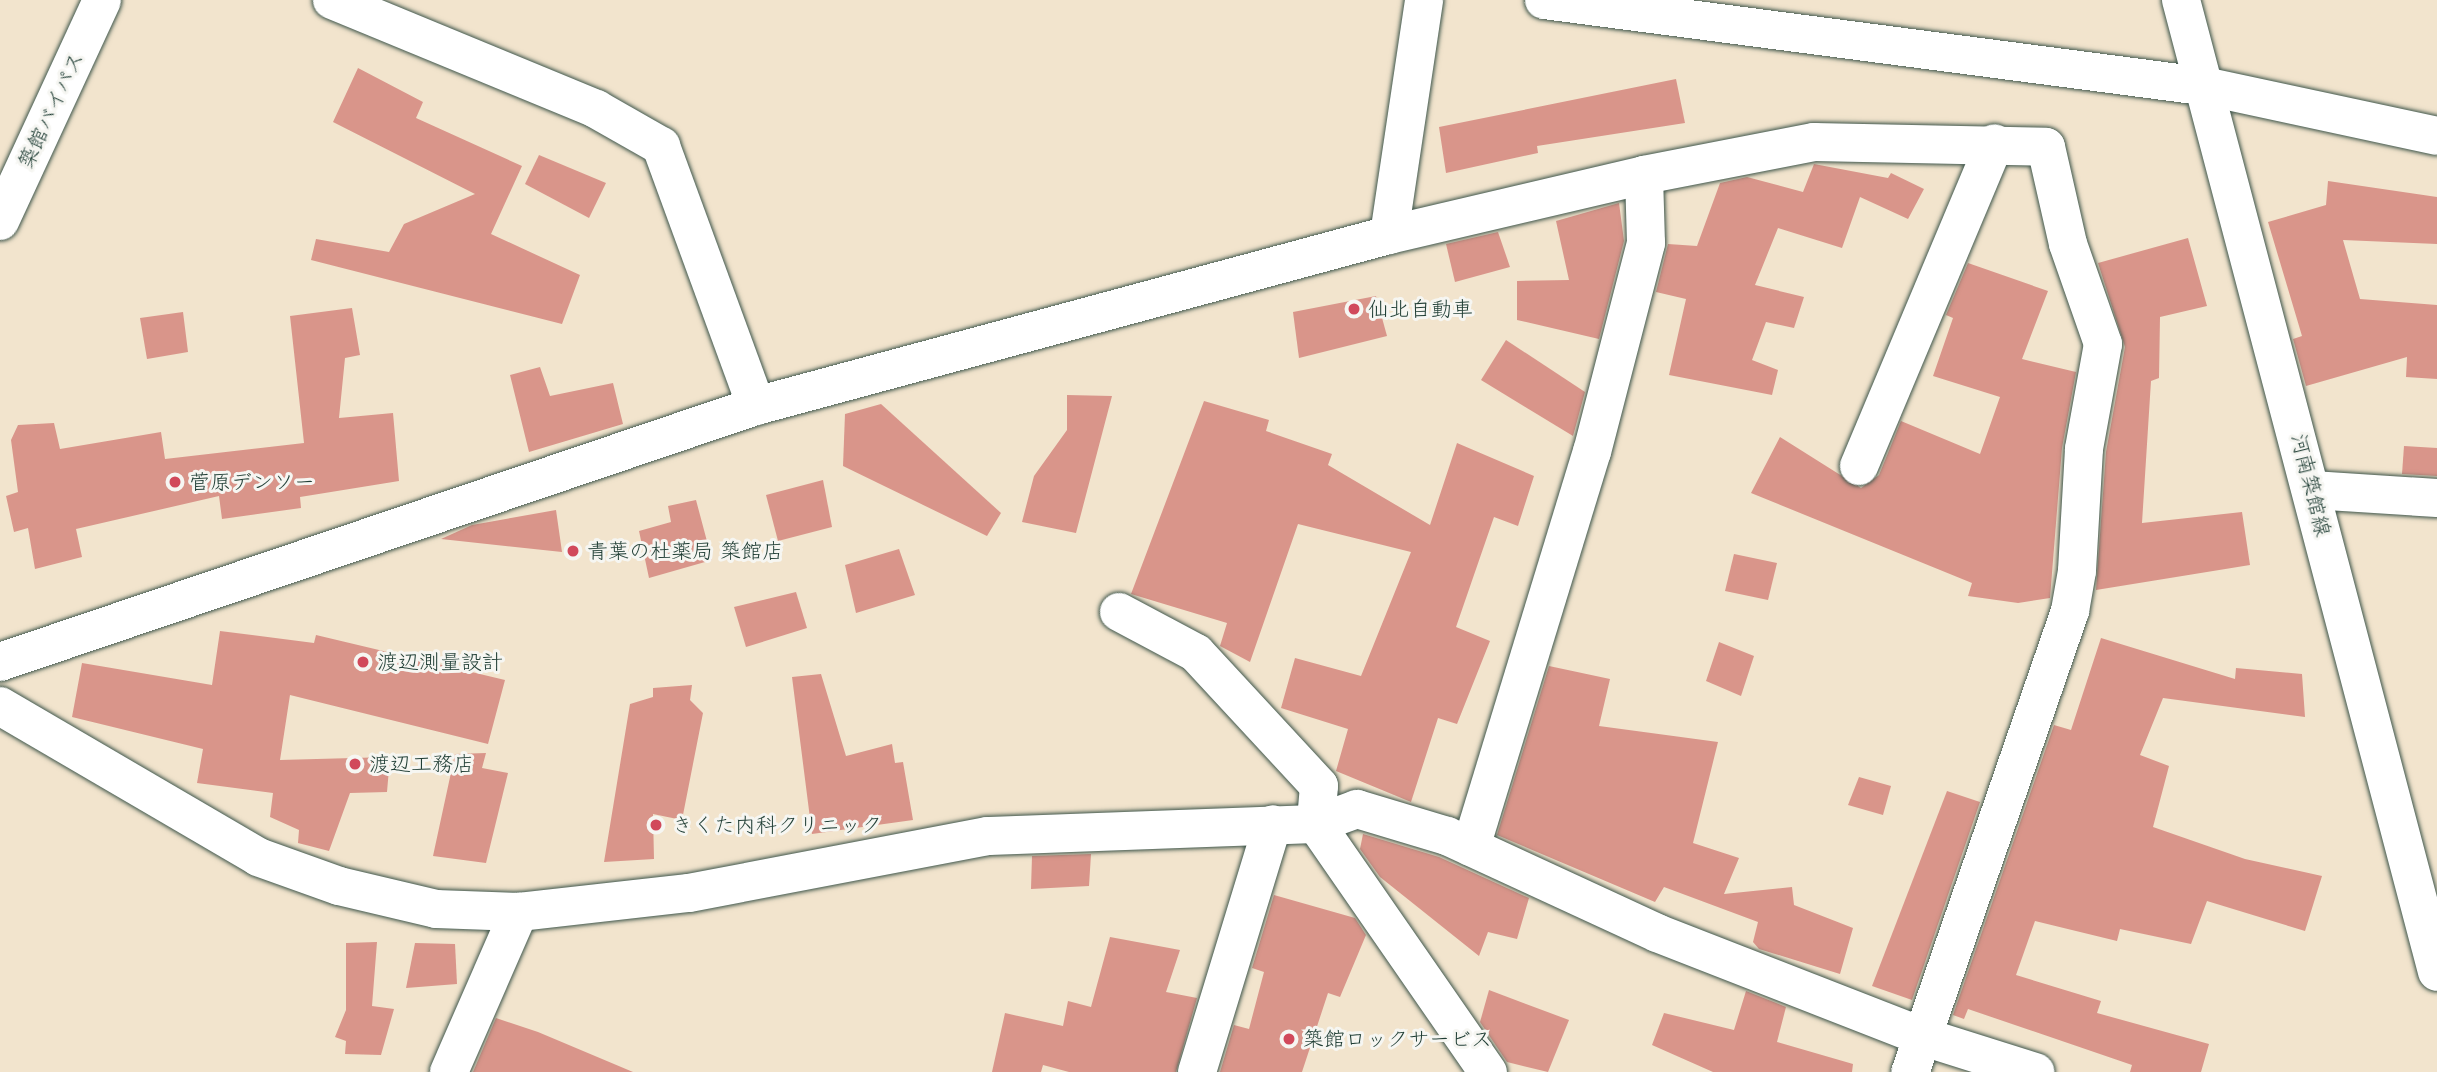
<!DOCTYPE html>
<html>
<head>
<meta charset="utf-8">
<style>
  body { margin:0 }
  #map { position:relative; width:2437px; height:1072px; overflow:hidden; background:#f2e4cd; font-family:"Shantell Sans","Klee One",sans-serif }
  div>[style] { position:absolute }
  .building>* { inset:0; background:#d9958a }
  .roads { filter:drop-shadow(0 0 2px #3f564b) drop-shadow(0 0 2px #3f564b) }
  .minor>* { height:38px; margin:-19px; padding:0 19px; transform-origin:19px; border-radius:19px; background:#fff }
  .major>* { height:38px; margin:-19px; padding:0 19px; transform-origin:19px; border-radius:19px; background:#fff }
  .highway>* { height:38px; margin:-19px; padding:0 19px; transform-origin:19px; border-radius:19px; background:#fff }
  .dots>* { width:19px; height:19px; translate:-50% -50%; box-sizing:border-box; border:4px solid #f6f6f2; border-radius:50% }
  span { translate:-50% -50%; white-space:nowrap; text-align:center; line-height:1.15; -webkit-text-stroke:6px #f6f6f2; paint-order:stroke }
  .street-label { font-size:21px; color:#1f3d34 }
  .poi-label { font-size:21px; color:#1f3d34 }
  .left { translate:0 -50%; text-align:left }
</style>
</head>
<body>
<div id="map">
  <div class="building">
    <div style="clip-path:polygon(358px 68px,423px 102px,416px 118px,522px 166px,491px 234px,580px 275px,562px 324px,311px 260px,316px 239px,389px 252px,404px 224px,475px 194px,333px 122px)"></div>
    <div style="clip-path:polygon(1676px 79px,1685px 123px,1537px 146px,1538px 153px,1446px 173px,1439px 127px)"></div>
    <div style="clip-path:polygon(539px 155px,606px 183px,589px 218px,525px 184px)"></div>
    <div style="clip-path:polygon(1814px 164px,1888px 178px,1891px 173px,1924px 189px,1908px 219px,1860px 197px,1842px 248px,1778px 228px,1755px 285px,1804px 297px,1794px 328px,1766px 322px,1752px 360px,1778px 370px,1772px 395px,1669px 375px,1686px 299px,1656px 292px,1668px 244px,1697px 246px,1720px 183px,1747px 177px,1803px 192px)"></div>
    <div style="clip-path:polygon(2328px 181px,2437px 197px,2437px 244px,2343px 240px,2360px 299px,2437px 305px,2437px 379px,2406px 377px,2407px 357px,2306px 386px,2293px 339px,2302px 336px,2268px 222px,2326px 205px)"></div>
    <div style="clip-path:polygon(1619px 203px,1624px 241px,1599px 339px,1517px 320px,1517px 281px,1569px 280px,1556px 221px)"></div>
    <div style="clip-path:polygon(1498px 232px,1510px 267px,1455px 282px,1446px 244px)"></div>
    <div style="clip-path:polygon(2188px 238px,2207px 306px,2160px 317px,2159px 378px,2151px 381px,2142px 523px,2242px 512px,2250px 565px,2096px 590px,2106px 452px,2125px 347px,2098px 263px)"></div>
    <div style="clip-path:polygon(1968px 263px,2048px 291px,2022px 359px,2076px 372px,2062px 448px,2050px 598px,2018px 603px,1968px 596px,1972px 583px,1751px 493px,1780px 437px,1861px 488px,1879px 475px,1901px 421px,1980px 454px,2000px 397px,1933px 376px,1953px 318px,1946px 315px)"></div>
    <div style="clip-path:polygon(1376px 296px,1387px 336px,1299px 358px,1293px 312px)"></div>
    <div style="clip-path:polygon(352px 308px,360px 355px,345px 358px,339px 418px,393px 413px,399px 481px,300px 497px,301px 508px,222px 519px,219px 496px,76px 529px,82px 557px,35px 569px,28px 528px,14px 532px,6px 496px,18px 492px,11px 440px,18px 425px,54px 423px,60px 449px,161px 432px,165px 459px,304px 443px,290px 316px)"></div>
    <div style="clip-path:polygon(183px 312px,188px 352px,147px 359px,140px 318px)"></div>
    <div style="clip-path:polygon(1506px 340px,1585px 392px,1573px 436px,1481px 380px)"></div>
    <div style="clip-path:polygon(540px 367px,550px 396px,613px 383px,623px 424px,529px 452px,510px 375px)"></div>
    <div style="clip-path:polygon(1067px 395px,1112px 396px,1076px 533px,1022px 522px,1034px 476px,1067px 430px)"></div>
    <div style="clip-path:polygon(1204px 401px,1269px 420px,1266px 431px,1332px 454px,1328px 465px,1430px 525px,1457px 443px,1534px 476px,1518px 526px,1494px 517px,1456px 627px,1490px 641px,1457px 724px,1438px 718px,1411px 802px,1336px 771px,1348px 729px,1281px 708px,1295px 658px,1361px 676px,1411px 552px,1298px 524px,1250px 662px,1220px 646px,1227px 623px,1131px 594px)"></div>
    <div style="clip-path:polygon(881px 404px,1001px 513px,987px 536px,843px 466px,845px 414px)"></div>
    <div style="clip-path:polygon(2404px 446px,2437px 448px,2437px 476px,2402px 474px)"></div>
    <div style="clip-path:polygon(823px 480px,832px 527px,778px 541px,766px 495px)"></div>
    <div style="clip-path:polygon(696px 500px,712px 560px,649px 578px,639px 531px,671px 522px,668px 506px)"></div>
    <div style="clip-path:polygon(556px 510px,562px 552px,441px 539px,472px 525px)"></div>
    <div style="clip-path:polygon(899px 549px,915px 595px,856px 613px,845px 565px)"></div>
    <div style="clip-path:polygon(1734px 554px,1777px 563px,1768px 600px,1725px 591px)"></div>
    <div style="clip-path:polygon(796px 592px,807px 628px,746px 647px,734px 607px)"></div>
    <div style="clip-path:polygon(220px 631px,314px 643px,316px 635px,505px 680px,488px 744px,290px 695px,280px 760px,390px 757px,387px 792px,350px 793px,329px 851px,298px 843px,299px 830px,270px 817px,273px 793px,197px 783px,203px 749px,72px 717px,82px 663px,212px 685px)"></div>
    <div style="clip-path:polygon(2101px 638px,2235px 679px,2236px 668px,2302px 674px,2305px 717px,2163px 698px,2140px 755px,2169px 766px,2153px 827px,2245px 859px,2322px 876px,2305px 931px,2207px 901px,2191px 944px,2120px 929px,2117px 941px,2035px 921px,2016px 975px,2101px 1001px,2097px 1013px,2209px 1044px,2201px 1072px,2130px 1072px,2132px 1065px,1968px 1009px,1964px 1019px,1953px 1015px,2054px 725px,2071px 730px)"></div>
    <div style="clip-path:polygon(1719px 642px,1754px 656px,1741px 696px,1706px 681px)"></div>
    <div style="clip-path:polygon(1549px 666px,1610px 679px,1599px 726px,1718px 742px,1693px 843px,1739px 858px,1724px 894px,1792px 887px,1794px 905px,1853px 928px,1840px 974px,1759px 949px,1753px 942px,1758px 922px,1664px 887px,1655px 902px,1497px 835px)"></div>
    <div style="clip-path:polygon(821px 674px,846px 756px,892px 744px,895px 763px,903px 762px,913px 820px,812px 834px,792px 677px)"></div>
    <div style="clip-path:polygon(692px 685px,690px 700px,703px 713px,682px 820px,653px 814px,654px 859px,604px 862px,630px 704px,653px 697px,653px 688px)"></div>
    <div style="clip-path:polygon(486px 753px,482px 768px,508px 773px,486px 863px,433px 856px,455px 754px)"></div>
    <div style="clip-path:polygon(1859px 777px,1891px 786px,1883px 815px,1848px 805px)"></div>
    <div style="clip-path:polygon(1947px 791px,1980px 802px,1912px 1000px,1872px 986px)"></div>
    <div style="clip-path:polygon(1363px 834px,1439px 857px,1529px 898px,1517px 939px,1488px 932px,1479px 956px,1380px 877px,1360px 849px)"></div>
    <div style="clip-path:polygon(1091px 854px,1089px 886px,1031px 889px,1032px 856px)"></div>
    <div style="clip-path:polygon(1274px 895px,1355px 918px,1366px 935px,1340px 997px,1328px 993px,1302px 1072px,1220px 1072px,1234px 1025px,1249px 1029px,1264px 972px,1252px 968px)"></div>
    <div style="clip-path:polygon(1110px 937px,1180px 950px,1166px 992px,1197px 998px,1176px 1072px,1069px 1072px,1043px 1065px,1041px 1072px,992px 1072px,1005px 1013px,1063px 1026px,1068px 1001px,1091px 1007px)"></div>
    <div style="clip-path:polygon(377px 942px,372px 1006px,394px 1009px,381px 1055px,345px 1054px,346px 1041px,335px 1037px,346px 1010px,346px 943px)"></div>
    <div style="clip-path:polygon(415px 943px,455px 944px,457px 984px,406px 988px)"></div>
    <div style="clip-path:polygon(1489px 990px,1569px 1020px,1548px 1072px,1507px 1062px,1480px 1022px)"></div>
    <div style="clip-path:polygon(1746px 991px,1786px 1007px,1777px 1042px,1853px 1064px,1852px 1072px,1713px 1072px,1652px 1045px,1664px 1013px,1734px 1030px)"></div>
    <div style="clip-path:polygon(496px 1018px,538px 1032px,633px 1072px,473px 1072px)"></div>
  </div>
  <div class="roads">
    <div class="minor">
      <div style="left:332px;top:0;width:286px;rotate:22.4deg"></div>
      <div style="left:596px;top:109px;width:75px;rotate:29.6deg"></div>
      <div style="left:661px;top:146px;width:277px;rotate:69.9deg"></div>
      <div style="left:756px;top:406px;width:656px;rotate:-15.12deg"></div>
      <div style="left:1389px;top:235px;width:262px;rotate:-13.2deg"></div>
      <div style="left:1644px;top:175px;width:173px;rotate:-11deg"></div>
      <div style="left:1814px;top:142px;width:232px;rotate:1.2deg"></div>
      <div style="left:2046px;top:147px;width:99px;rotate:77.2deg"></div>
      <div style="left:2068px;top:244px;width:106px;rotate:70.7deg"></div>
      <div style="left:2103px;top:344px;width:107px;rotate:100.3deg"></div>
      <div style="left:2084px;top:449px;width:122px;rotate:93.3deg"></div>
      <div style="left:2077px;top:571px;width:41px;rotate:99.9deg"></div>
      <div style="left:2070px;top:611px;width:488px;rotate:109.1deg"></div>
      <div style="left:1544px;top:0;width:671px;rotate:7.45deg"></div>
      <div style="left:2209px;top:87px;width:233px;rotate:12.1deg"></div>
      <div style="left:1389px;top:235px;width:238px;rotate:-81.5deg"></div>
      <div style="left:1859px;top:466px;width:350px;rotate:-67.2deg"></div>
      <div style="left:2312px;top:490px;width:125px;rotate:3.7deg"></div>
      <div style="left:1119px;top:612px;width:87px;rotate:28deg"></div>
      <div style="left:1196px;top:653px;width:181px;rotate:47.2deg"></div>
      <div style="left:1319px;top:786px;width:38px;rotate:95deg"></div>
      <div style="left:1316px;top:824px;width:44px;rotate:-20.1deg"></div>
      <div style="left:1357px;top:809px;width:94px;rotate:16.7deg"></div>
      <div style="left:1447px;top:836px;width:231px;rotate:24.8deg"></div>
      <div style="left:1657px;top:933px;width:283px;rotate:21.3deg"></div>
      <div style="left:1921px;top:1036px;width:120px;rotate:17.5deg"></div>
      <div style="left:0;top:662px;width:798px;rotate:-18.71deg"></div>
      <div style="left:0;top:706px;width:299px;rotate:30.3deg"></div>
      <div style="left:258px;top:857px;width:86px;rotate:19.7deg"></div>
      <div style="left:339px;top:886px;width:100px;rotate:13.3deg"></div>
      <div style="left:436px;top:909px;width:83px;rotate:2.1deg"></div>
      <div style="left:519px;top:912px;width:171px;rotate:-6.4deg"></div>
      <div style="left:689px;top:893px;width:304px;rotate:-10.8deg"></div>
      <div style="left:988px;top:836px;width:328px;rotate:-2.1deg"></div>
      <div style="left:1316px;top:824px;width:302px;rotate:55.3deg"></div>
      <div style="left:1471px;top:847px;width:413px;rotate:-73deg"></div>
      <div style="left:1592px;top:452px;width:216px;rotate:-75.5deg"></div>
      <div style="left:1646px;top:243px;width:68px;rotate:-91.7deg"></div>
      <div style="left:449px;top:1072px;width:175px;rotate:-66.4deg"></div>
      <div style="left:1197px;top:1072px;width:259px;rotate:-73deg"></div>
    </div>
    <div class="major">
      <div style="left:2181px;top:0;width:1005px;rotate:75.24deg"></div>
    </div>
    <div class="highway">
      <div style="left:0;top:221px;width:243px;rotate:-65.2deg"></div>
    </div>
  </div>
  <div class="dots">
    <div style="left:1354px;top:309px;background:#d1495b"></div>
    <div style="left:175px;top:482px;background:#d1495b"></div>
    <div style="left:573px;top:551px;background:#d1495b"></div>
    <div style="left:363px;top:662px;background:#d1495b"></div>
    <div style="left:355px;top:764px;background:#d1495b"></div>
    <div style="left:656px;top:825px;background:#d1495b"></div>
    <div style="left:1289px;top:1039px;background:#d1495b"></div>
  </div>
  <div class="street-label">
    <span style="left:51px;top:110px;rotate:-65deg">築館バイパス</span>
    <span style="left:2311px;top:485px;rotate:76deg">河南築館線</span>
  </div>
  <div class="poi-label">
    <span class="left" style="left:1368px;top:309px">仙北自動車</span>
    <span class="left" style="left:189px;top:482px">菅原デンソー</span>
    <span class="left" style="left:587px;top:551px">青葉の杜薬局 築館店</span>
    <span class="left" style="left:377px;top:662px">渡辺測量設計</span>
    <span class="left" style="left:369px;top:764px">渡辺工務店</span>
    <span class="left" style="left:672px;top:825px">きくた内科クリニック</span>
    <span class="left" style="left:1303px;top:1039px">築館ロックサービス</span>
  </div>
</div>
</body>
</html>
